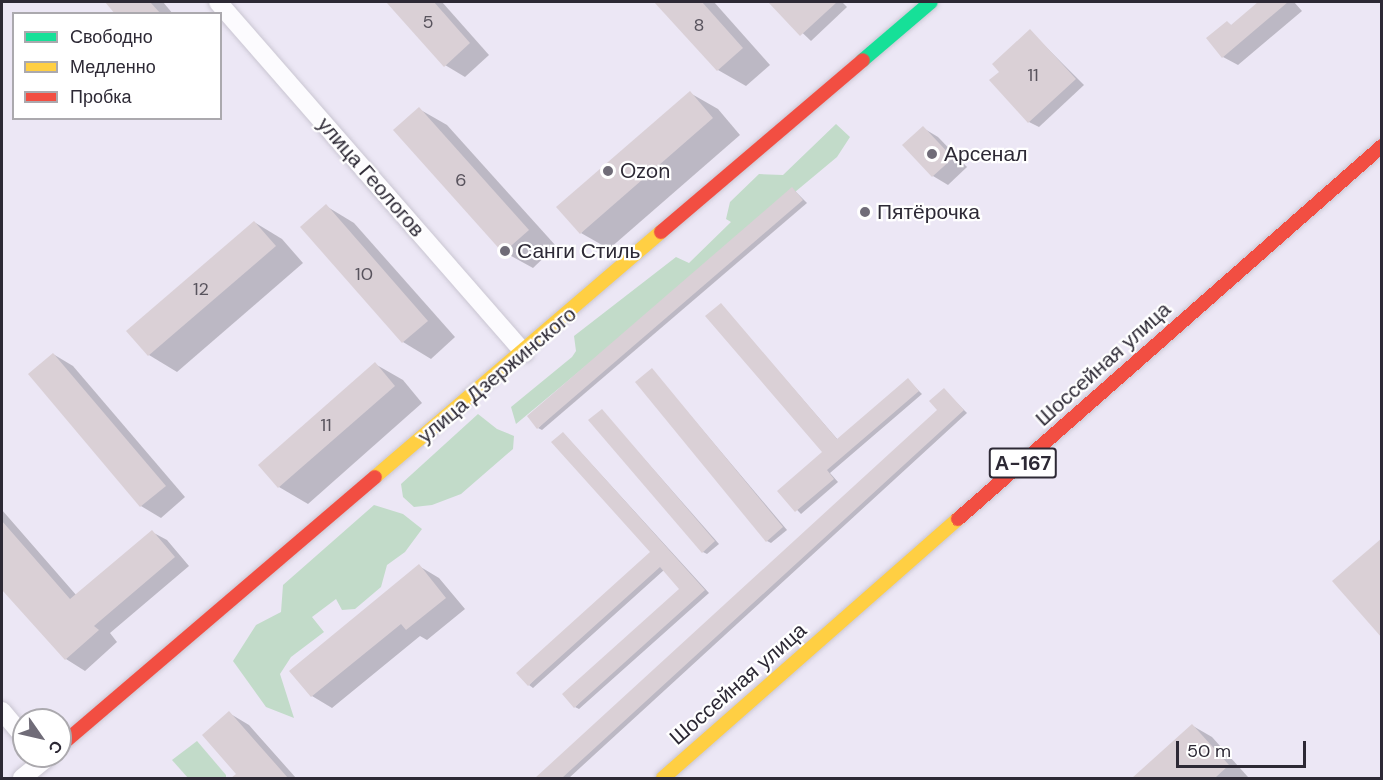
<!DOCTYPE html>
<html>
<head>
<meta charset="utf-8">
<style>
  body { margin:0 }
  #map { position:relative; width:1383px; height:780px; overflow:hidden; background:#ece7f5; font-family:"DM Sans",sans-serif }
  div>[style] { position:absolute }
  .green>* { inset:0; background:#c2dbc9 }
  .shadow>* { inset:0; background:#0003 }
  .building>* { inset:0; background:#dad0d6 }
  .roads { filter:drop-shadow(0 0 2px #c9c5d1) drop-shadow(0 0 2px #c9c5d1) }
  .street>* { height:18px; margin:-9px; padding:0 9px; transform-origin:9px; border-radius:9px; background:#fcfbfe }
  .fast>* { height:14px; margin:-7px; padding:0 7px; transform-origin:7px; border-radius:7px; background:#16e098 }
  .slow>* { height:14px; margin:-7px; padding:0 7px; transform-origin:7px; border-radius:7px; background:#ffcf43 }
  .jam>* { height:14px; margin:-7px; padding:0 7px; transform-origin:7px; border-radius:7px; background:#f24e42 }
  .dots>* { width:16px; height:16px; translate:-50% -50%; box-sizing:border-box; border:3px solid #fff; border-radius:50% }
  span { translate:-50% -50%; white-space:nowrap; text-align:center; line-height:1.15; -webkit-text-stroke:4.5px #fff; paint-order:stroke }
  .number-label { font-size:18px; color:#58535d }
  .number-label span { -webkit-text-stroke-width:0 }
  .shield-label span { padding:2px 4px; background:#fff; border:2px solid; border-radius:4px; -webkit-text-stroke-width:0 }
  .shield-label { font-size:20px; color:#2d2935; font-weight:700 }
  .poi-label { font-size:21px; color:#2d2935 }
  .left { translate:0 -50%; text-align:left }
  .street-label { font-size:21px; color:#2d2935 }
  .frame { position:absolute; inset:0; border:3px solid #2d2935; pointer-events:none }
  .legend { position:absolute; left:12px; top:12px; width:210px; height:108px; box-sizing:border-box; background:#fff; border:2px solid #aba9ae; margin:0; padding:8px 10px; list-style:none; font-size:18px; color:#2d2935 }
  .legend li { display:flex; align-items:center; gap:12px; height:30px }
  .legend b { width:30px; border:2px solid #aba9ae }
  .north { position:absolute; left:12px; top:708px; width:60px; height:60px; box-sizing:border-box; background:#fff; border:2px solid #aba9ae; border-radius:50%; rotate:124deg; font-size:16px; font-weight:700; line-height:24px; text-align:center; color:#2d2935 }
  .north::after { content:''; display:block; margin:auto; width:21px; height:27px; background:#706c78; clip-path:polygon(50% 0,100% 100%,50% 72%,0 100%) }
  .scale { position:absolute; left:1176px; top:741px; width:130px; height:27px; box-sizing:border-box; border:3px solid #2d2935; border-top:0; padding-left:8px; font-size:18px; line-height:21px; white-space:nowrap; color:#2d2935; -webkit-text-stroke:4px #fff; paint-order:stroke }
</style>
</head>
<body>
<div id="map">
  <div class="green">
    <div style="clip-path:polygon(836px 124px,850px 137px,837px 157px,516px 424px,511px 407px,572px 357px,576px 351px,574px 336px,676px 257px,689px 263px,731px 222px,726px 219px,730px 202px,759px 174px,783px 175px)"></div>
    <div style="clip-path:polygon(478px 414px,497px 429px,514px 436px,513px 449px,461px 494px,432px 505px,414px 507px,403px 497px,401px 484px)"></div>
    <div style="clip-path:polygon(374px 505px,403px 514px,422px 529px,405px 552px,387px 565px,381px 587px,355px 609px,342px 610px,336px 599px,312px 617px,324px 632px,291px 657px,280px 674px,294px 718px,266px 707px,233px 661px,256px 625px,281px 612px,283px 585px)"></div>
    <div style="clip-path:polygon(197px 741px,226px 775px,226px 778px,188px 778px,172px 760px)"></div>
  </div>
  <div class="shadow">
    <div style="clip-path:polygon(107px 2px,163px 2px,173px 14px,117px 14px)"></div>
    <div style="clip-path:polygon(388px 2px,442px 2px,489px 55px,465px 77px,445px 65px)"></div>
    <div style="clip-path:polygon(656px 2px,714px 2px,770px 65px,746px 86px,718px 70px)"></div>
    <div style="clip-path:polygon(770px 2px,842px 2px,847px 7px,811px 41px)"></div>
    <div style="clip-path:polygon(1261px 2px,1294px 2px,1302px 11px,1238px 65px,1223px 57px,1227px 22px,1232px 26px)"></div>
    <div style="clip-path:polygon(1030px 31px,1084px 85px,1039px 127px,1029px 122px,1001px 72px)"></div>
    <div style="clip-path:polygon(690px 93px,718px 109px,740px 135px,609px 249px,581px 233px)"></div>
    <div style="clip-path:polygon(419px 109px,447px 125px,556px 246px,533px 268px,504px 252px)"></div>
    <div style="clip-path:polygon(923px 128px,938px 137px,967px 167px,948px 185px,933px 176px,904px 145px)"></div>
    <div style="clip-path:polygon(793px 189px,807px 203px,542px 430px,538px 428px)"></div>
    <div style="clip-path:polygon(326px 206px,354px 223px,455px 337px,431px 359px,403px 342px)"></div>
    <div style="clip-path:polygon(254px 222px,282px 239px,303px 263px,177px 372px,149px 355px,128px 331px)"></div>
    <div style="clip-path:polygon(721px 305px,838px 440px,908px 380px,922px 394px,830px 473px,838px 482px,801px 514px,779px 491px,824px 452px)"></div>
    <div style="clip-path:polygon(53px 354px,73px 366px,185px 497px,161px 518px,141px 506px,30px 374px)"></div>
    <div style="clip-path:polygon(375px 364px,403px 380px,422px 403px,308px 504px,279px 487px,260px 465px)"></div>
    <div style="clip-path:polygon(652px 370px,787px 530px,771px 543px,767px 541px)"></div>
    <div style="clip-path:polygon(944px 390px,967px 413px,569px 778px,537px 778px,939px 410px)"></div>
    <div style="clip-path:polygon(602px 411px,719px 544px,707px 554px,703px 552px)"></div>
    <div style="clip-path:polygon(564px 434px,709px 593px,579px 709px,575px 707px,681px 589px,664px 570px,533px 688px,529px 685px,652px 553px)"></div>
    <div style="clip-path:polygon(2px 510px,77px 596px,152px 532px,167px 540px,189px 566px,110px 633px,117px 642px,85px 671px,66px 659px,2px 586px)"></div>
    <div style="clip-path:polygon(419px 566px,439px 578px,465px 609px,427px 640px,420px 636px,332px 708px,312px 696px,292px 671px)"></div>
    <div style="clip-path:polygon(229px 713px,249px 725px,296px 778px,233px 778px,238px 774px)"></div>
    <div style="clip-path:polygon(1193px 726px,1212px 737px,1248px 777px,1134px 778px)"></div>
  </div>
  <div class="building">
    <div style="clip-path:polygon(105px 2px,150px 2px,161px 14px,115px 14px)"></div>
    <div style="clip-path:polygon(386px 2px,434px 2px,470px 43px,444px 67px)"></div>
    <div style="clip-path:polygon(654px 2px,702px 2px,743px 48px,717px 71px)"></div>
    <div style="clip-path:polygon(768px 2px,837px 2px,800px 36px)"></div>
    <div style="clip-path:polygon(1258px 2px,1288px 2px,1222px 58px,1206px 38px,1227px 21px,1231px 25px)"></div>
    <div style="clip-path:polygon(1030px 29px,1076px 79px,1028px 123px,989px 80px,999px 72px,992px 64px)"></div>
    <div style="clip-path:polygon(690px 91px,713px 118px,580px 234px,556px 207px)"></div>
    <div style="clip-path:polygon(419px 107px,529px 230px,503px 253px,393px 130px)"></div>
    <div style="clip-path:polygon(923px 126px,953px 158px,932px 177px,902px 145px)"></div>
    <div style="clip-path:polygon(792px 187px,803px 200px,537px 429px,527px 416px)"></div>
    <div style="clip-path:polygon(326px 204px,428px 321px,402px 343px,300px 227px)"></div>
    <div style="clip-path:polygon(254px 221px,276px 246px,148px 356px,126px 331px)"></div>
    <div style="clip-path:polygon(721px 303px,837px 439px,908px 378px,919px 391px,827px 470px,834px 479px,795px 512px,777px 491px,822px 452px,705px 316px)"></div>
    <div style="clip-path:polygon(53px 353px,166px 486px,140px 507px,28px 374px)"></div>
    <div style="clip-path:polygon(375px 362px,395px 386px,278px 488px,258px 465px)"></div>
    <div style="clip-path:polygon(652px 368px,783px 527px,766px 542px,635px 382px)"></div>
    <div style="clip-path:polygon(944px 388px,964px 410px,562px 778px,535px 778px,937px 410px,929px 401px)"></div>
    <div style="clip-path:polygon(602px 409px,715px 541px,702px 553px,588px 420px)"></div>
    <div style="clip-path:polygon(563px 432px,705px 590px,574px 708px,562px 694px,679px 589px,660px 567px,528px 686px,516px 673px,650px 552px,551px 442px)"></div>
    <div style="clip-path:polygon(2px 521px,70px 599px,152px 530px,175px 557px,94px 626px,99px 630px,65px 660px,2px 590px)"></div>
    <div style="clip-path:polygon(1382px 538px,1382px 638px,1332px 581px)"></div>
    <div style="clip-path:polygon(419px 564px,446px 598px,406px 630px,401px 624px,311px 697px,289px 671px)"></div>
    <div style="clip-path:polygon(229px 711px,288px 778px,231px 778px,236px 774px,202px 735px)"></div>
    <div style="clip-path:polygon(1192px 724px,1229px 765px,1215px 778px,1132px 778px)"></div>
  </div>
  <div class="roads">
    <div class="street">
      <div style="left:218px;top:2px;width:466px;rotate:48.9deg"></div>
      <div style="left:2px;top:711px;width:34px;rotate:50deg"></div>
      <div style="left:22px;top:778px;width:35px;rotate:-39deg"></div>
    </div>
    <div class="fast">
      <div style="left:863px;top:60px;width:89px;rotate:-40.5deg"></div>
    </div>
    <div class="slow">
      <div style="left:375px;top:477px;width:377px;rotate:-40.6deg"></div>
      <div style="left:663px;top:778px;width:393px;rotate:-41.3deg"></div>
    </div>
    <div class="jam">
      <div style="left:661px;top:232px;width:265px;rotate:-40.4deg"></div>
      <div style="left:958px;top:519px;width:565px;rotate:-41.34deg"></div>
      <div style="left:60px;top:746px;width:414px;rotate:-40.5deg"></div>
    </div>
  </div>
  <div class="dots">
    <div style="left:932px;top:154px;background:#706c78"></div>
    <div style="left:608px;top:171px;background:#706c78"></div>
    <div style="left:865px;top:212px;background:#706c78"></div>
    <div style="left:505px;top:251px;background:#706c78"></div>
  </div>
  <div class="number-label">
    <span style="left:428px;top:22px">5</span>
    <span style="left:699px;top:25px">8</span>
    <span style="left:1033px;top:75px">11</span>
    <span style="left:461px;top:180px">6</span>
    <span style="left:364px;top:274px">10</span>
    <span style="left:201px;top:289px">12</span>
    <span style="left:326px;top:425px">11</span>
  </div>
  <div class="shield-label">
    <span style="left:1023px;top:463px">А-167</span>
  </div>
  <div class="poi-label">
    <span class="left" style="left:944px;top:154px">Арсенал</span>
    <span class="left" style="left:620px;top:171px">Ozon</span>
    <span class="left" style="left:877px;top:212px">Пятёрочка</span>
    <span class="left" style="left:517px;top:251px">Санги Стиль</span>
  </div>
  <div class="street-label">
    <span style="left:371px;top:177px;rotate:49deg">улица Геологов</span>
    <span style="left:1103px;top:364px;rotate:-42deg">Шоссейная улица</span>
    <span style="left:497px;top:375px;rotate:-40deg">улица Дзержинского</span>
    <span style="left:738px;top:684px;rotate:-41deg">Шоссейная улица</span>
  </div>
  <div class="frame"></div>
  <ul class="legend">
  <li><b style="height:8px;background:#16e098"></b>Свободно</li>
  <li><b style="height:8px;background:#ffcf43"></b>Медленно</li>
  <li><b style="height:8px;background:#f24e42"></b>Пробка</li>
  </ul>
  <div class="north">С</div>
  <div class="scale">50 m</div>
</div>
</body>
</html>
